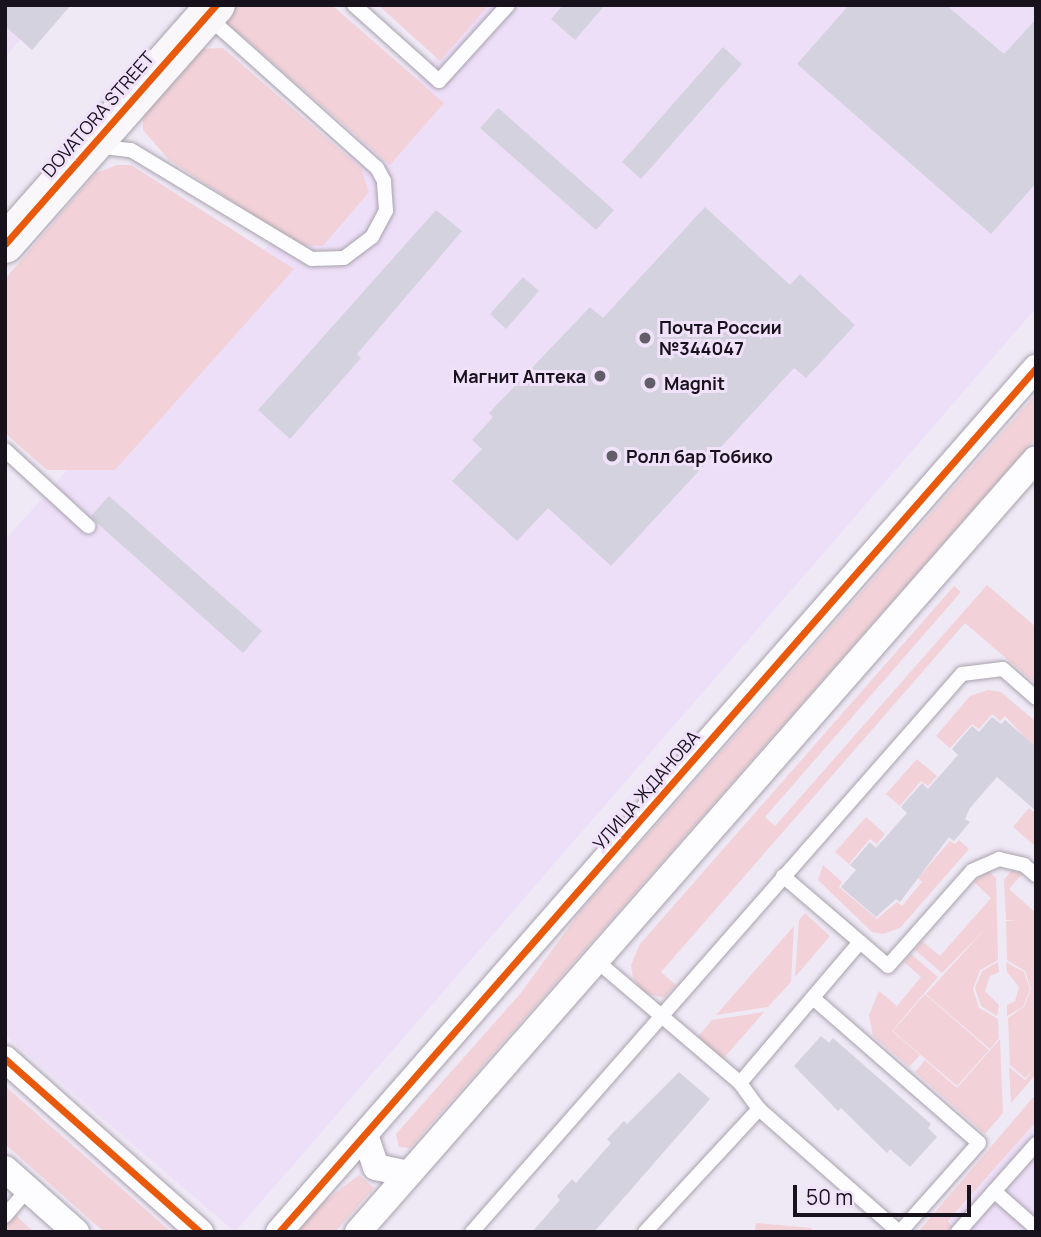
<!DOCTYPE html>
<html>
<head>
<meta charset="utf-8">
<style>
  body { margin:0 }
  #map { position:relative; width:1041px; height:1237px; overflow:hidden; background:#efe8f5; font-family:Manrope,sans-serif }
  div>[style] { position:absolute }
  .built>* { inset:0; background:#eedff9 }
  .green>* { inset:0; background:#f2d2d8 }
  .building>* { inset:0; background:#d4d2de }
  .roads { filter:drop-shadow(0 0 2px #a8a2ad) drop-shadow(0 0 2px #a8a2ad) }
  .lane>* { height:14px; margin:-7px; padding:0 7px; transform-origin:7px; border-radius:7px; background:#fdfcfe }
  .street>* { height:26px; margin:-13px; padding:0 13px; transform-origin:13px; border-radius:13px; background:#fdfcfe }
  .secondary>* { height:38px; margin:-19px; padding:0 19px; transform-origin:19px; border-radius:19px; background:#f9f7fa }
  .cycleway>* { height:7px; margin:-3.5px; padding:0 3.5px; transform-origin:3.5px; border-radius:3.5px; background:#e8590c }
  .dots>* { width:19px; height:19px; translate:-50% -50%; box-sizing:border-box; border:4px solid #f0e2fb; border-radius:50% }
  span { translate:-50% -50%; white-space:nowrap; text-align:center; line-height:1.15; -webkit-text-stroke:6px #f0e2fb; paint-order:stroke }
  .street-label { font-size:18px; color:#18121c }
  .poi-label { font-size:18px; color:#18121c; font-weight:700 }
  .left { translate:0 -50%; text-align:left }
  .right { translate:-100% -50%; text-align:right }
  .frame { position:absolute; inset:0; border:7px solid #18121c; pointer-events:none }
  .scale { position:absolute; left:793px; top:1185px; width:178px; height:32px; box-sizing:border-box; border:4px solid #18121c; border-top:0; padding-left:9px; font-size:21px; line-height:24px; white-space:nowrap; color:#18121c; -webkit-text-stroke:5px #f0e2fb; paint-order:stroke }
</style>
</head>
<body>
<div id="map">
  <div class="built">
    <div style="clip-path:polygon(5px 5px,51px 5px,5px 57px)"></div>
    <div style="clip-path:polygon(482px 5px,1036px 5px,1036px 308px,235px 1232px,5px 1035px,5px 540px)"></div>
    <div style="clip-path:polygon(1036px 1123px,1036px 1232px,961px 1232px,949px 1221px)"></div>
  </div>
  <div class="green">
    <div style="clip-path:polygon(238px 5px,332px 5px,444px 103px,390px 165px,225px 21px)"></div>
    <div style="clip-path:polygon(378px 5px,489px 5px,440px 61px)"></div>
    <div style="clip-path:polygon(223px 48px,361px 168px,369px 192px,323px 246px,300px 245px,169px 160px,143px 130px,143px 112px,199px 49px)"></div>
    <div style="clip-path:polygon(117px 165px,131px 165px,294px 269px,115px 470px,47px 470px,5px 433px,5px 279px,96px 173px)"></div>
    <div style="clip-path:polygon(1036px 394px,1036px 438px,410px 1148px,399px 1147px,396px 1134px,520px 994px,580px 912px)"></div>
    <div style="clip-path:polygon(987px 585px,1036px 627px,1036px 684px,965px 623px,661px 972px,676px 985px,664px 998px,645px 993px,633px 978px,631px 965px,640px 944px,954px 586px,961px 592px,765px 817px,775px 826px)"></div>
    <div style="clip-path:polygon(988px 690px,1001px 692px,1036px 722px,1034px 747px,1005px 716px,1000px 721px,992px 714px,979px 729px,972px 724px,950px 748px,936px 736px,970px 696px)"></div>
    <div style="clip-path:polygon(917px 759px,937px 776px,928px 786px,921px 781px,900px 806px,886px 794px)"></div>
    <div style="clip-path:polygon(1029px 808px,1036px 814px,1036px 847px,1013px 827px)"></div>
    <div style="clip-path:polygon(866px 817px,885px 834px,877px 844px,870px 839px,849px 864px,835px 852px)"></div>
    <div style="clip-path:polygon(959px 840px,969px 849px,900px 928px,883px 934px,872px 932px,818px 880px,823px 865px,842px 882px,839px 887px,877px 919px,897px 902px,902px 906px,922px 882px,918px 878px,950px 841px,955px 844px)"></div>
    <div style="clip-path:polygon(1012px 870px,1022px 874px,1009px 889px,1036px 913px,1036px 1074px,1011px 1103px,1009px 1067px,1025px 1080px,1035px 1068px,1025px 1078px,1010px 1065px,1008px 1018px,1024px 1007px,1031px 989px,1025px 971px,1007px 960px,1006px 921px,1017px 920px,1006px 920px,1004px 880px)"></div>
    <div style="clip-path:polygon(988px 871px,996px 878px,998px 960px,980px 970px,973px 989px,979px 1008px,998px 1019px,999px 1038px,990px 1049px,926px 994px,987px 927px,942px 973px,915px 950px,922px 941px,940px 956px,991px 898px,974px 882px)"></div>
    <div style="clip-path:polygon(805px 913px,830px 936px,795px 977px,799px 920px)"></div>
    <div style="clip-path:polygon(794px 926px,791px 982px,768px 1007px,716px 1015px)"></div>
    <div style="clip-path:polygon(911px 954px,938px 977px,892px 1031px,920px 1055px,909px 1067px,873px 1036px,869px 1015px,879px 991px,897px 1006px,921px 977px,904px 962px)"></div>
    <div style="clip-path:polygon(998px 962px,999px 972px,990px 976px,985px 991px,999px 1005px,997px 1016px,981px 1006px,975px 988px,982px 971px)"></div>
    <div style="clip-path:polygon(1006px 962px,1024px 972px,1030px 989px,1023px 1007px,1007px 1016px,1007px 1005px,1015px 1001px,1019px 987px,1007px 972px)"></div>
    <div style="clip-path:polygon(925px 994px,989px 1050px,957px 1086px,893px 1031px)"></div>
    <div style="clip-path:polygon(764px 1012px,723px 1059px,698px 1037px,712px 1020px)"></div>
    <div style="clip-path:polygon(1000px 1039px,1003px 1113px,985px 1134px,915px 1072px,925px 1060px,957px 1088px)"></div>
    <div style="clip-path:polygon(5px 1086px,171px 1232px,104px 1232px,5px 1144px)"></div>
    <div style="clip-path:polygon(1036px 1094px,1036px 1122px,948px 1221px,952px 1226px,947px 1232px,918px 1232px)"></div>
    <div style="clip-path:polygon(359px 1175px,374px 1188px,335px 1232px,295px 1232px,317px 1207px)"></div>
    <div style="clip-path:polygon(5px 1206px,34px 1232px,5px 1232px)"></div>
    <div style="clip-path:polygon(756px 1223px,812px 1228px,811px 1232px,755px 1232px)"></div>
  </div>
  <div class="building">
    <div style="clip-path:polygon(5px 5px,71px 5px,32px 50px,5px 26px)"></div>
    <div style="clip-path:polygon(563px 5px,605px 5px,575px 40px,551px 19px)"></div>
    <div style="clip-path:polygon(849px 5px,946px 5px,1004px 54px,1036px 19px,1036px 183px,991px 234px,797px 64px)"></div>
    <div style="clip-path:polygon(723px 47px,742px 64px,641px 179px,622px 162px)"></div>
    <div style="clip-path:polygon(498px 108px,614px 210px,596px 230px,480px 128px)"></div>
    <div style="clip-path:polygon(705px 207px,790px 285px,800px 274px,855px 325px,806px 378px,794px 368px,611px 566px,548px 508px,517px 541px,452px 481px,482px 449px,472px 440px,493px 417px,489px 413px,590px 307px,603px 318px)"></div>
    <div style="clip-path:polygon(436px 210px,462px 231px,357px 354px,361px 358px,290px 439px,258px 410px)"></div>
    <div style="clip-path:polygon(523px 277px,539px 291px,506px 329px,490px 314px)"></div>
    <div style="clip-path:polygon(109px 496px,262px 631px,243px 653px,97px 523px,91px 516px)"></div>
    <div style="clip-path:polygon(992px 717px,1001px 724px,1005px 720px,1036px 747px,1036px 811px,997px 777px,970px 808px,965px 819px,970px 822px,954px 841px,949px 837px,900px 902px,896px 899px,876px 917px,841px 887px,856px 870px,850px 865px,870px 842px,876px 848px,907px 813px,901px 807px,922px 783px,928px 789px,958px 755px,952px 749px,972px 726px,979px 732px)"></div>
    <div style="clip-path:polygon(821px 1036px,829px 1043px,833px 1038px,931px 1124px,928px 1128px,937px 1137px,910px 1167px,890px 1149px,887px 1153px,841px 1108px,838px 1111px,794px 1066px)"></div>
    <div style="clip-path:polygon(679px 1072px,710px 1099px,594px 1232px,532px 1232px,560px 1200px,557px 1196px,572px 1179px,576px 1183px,611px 1143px,607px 1139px,624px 1121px,627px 1124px)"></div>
  </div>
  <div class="roads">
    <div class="lane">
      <div style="left:354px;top:5px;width:114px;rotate:41.8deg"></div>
      <div style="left:439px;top:81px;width:103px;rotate:-47.8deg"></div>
      <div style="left:96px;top:146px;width:35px;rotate:7deg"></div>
      <div style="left:131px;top:150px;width:211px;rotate:31.1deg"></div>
      <div style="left:312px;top:259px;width:32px;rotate:-2deg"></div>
      <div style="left:344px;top:258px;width:35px;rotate:-37deg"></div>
      <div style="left:372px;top:237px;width:30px;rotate:-62deg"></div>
      <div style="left:386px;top:211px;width:30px;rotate:-94deg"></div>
      <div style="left:384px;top:181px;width:15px;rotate:-118deg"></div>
      <div style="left:377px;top:168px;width:225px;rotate:-138.2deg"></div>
      <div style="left:5px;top:450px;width:113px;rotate:42.5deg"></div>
      <div style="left:783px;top:876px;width:138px;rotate:40.6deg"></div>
      <div style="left:888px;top:966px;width:127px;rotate:-48.5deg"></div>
      <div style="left:972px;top:871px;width:30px;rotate:-24deg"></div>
      <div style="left:999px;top:859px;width:26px;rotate:13deg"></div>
      <div style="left:1024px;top:865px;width:16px;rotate:40deg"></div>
      <div style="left:598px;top:962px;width:187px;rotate:40.4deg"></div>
      <div style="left:740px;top:1083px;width:32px;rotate:54deg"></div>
      <div style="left:759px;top:1109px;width:186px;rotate:41.3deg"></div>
      <div style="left:813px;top:998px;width:220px;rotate:41.1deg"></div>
      <div style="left:979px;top:1143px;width:119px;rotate:131.6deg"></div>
      <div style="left:740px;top:1083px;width:185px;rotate:-49.6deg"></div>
      <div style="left:994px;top:1191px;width:56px;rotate:41.4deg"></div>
      <div style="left:5px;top:1216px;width:35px;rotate:-50deg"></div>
      <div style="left:472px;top:1232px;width:743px;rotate:-48.71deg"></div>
      <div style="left:962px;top:674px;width:41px;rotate:-7deg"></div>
      <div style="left:1003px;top:669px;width:44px;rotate:41.3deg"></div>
      <div style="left:645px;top:1232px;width:168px;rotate:-47.2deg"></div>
      <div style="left:958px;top:1232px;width:118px;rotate:-48.4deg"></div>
    </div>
    <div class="street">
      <div style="left:5px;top:1059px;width:261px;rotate:41.6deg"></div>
      <div style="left:365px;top:1135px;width:34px;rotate:71deg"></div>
      <div style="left:376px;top:1167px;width:33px;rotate:12deg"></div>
      <div style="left:5px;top:1169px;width:95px;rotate:41.6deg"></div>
      <div style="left:279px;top:1232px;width:1149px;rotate:-48.78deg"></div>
      <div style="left:358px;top:1232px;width:1028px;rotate:-48.75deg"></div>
    </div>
    <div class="secondary">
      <div style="left:5px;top:244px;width:319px;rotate:-48.6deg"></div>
    </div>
  </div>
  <div class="cycleway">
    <div style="left:5px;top:244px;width:319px;rotate:-48.6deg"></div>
    <div style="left:5px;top:1059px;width:261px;rotate:41.6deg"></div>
    <div style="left:279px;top:1232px;width:1149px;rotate:-48.78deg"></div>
  </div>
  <div class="dots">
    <div style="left:645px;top:338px;background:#635d68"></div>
    <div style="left:600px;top:376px;background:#635d68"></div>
    <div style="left:650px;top:383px;background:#635d68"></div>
    <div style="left:612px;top:456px;background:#635d68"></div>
  </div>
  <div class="street-label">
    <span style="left:98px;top:114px;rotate:-49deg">DOVATORA STREET</span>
    <span style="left:646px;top:790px;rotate:-49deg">УЛИЦА ЖДАНОВА</span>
  </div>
  <div class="poi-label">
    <span class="left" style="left:659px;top:338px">Почта России<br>№344047</span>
    <span class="right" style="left:586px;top:376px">Магнит Аптека</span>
    <span class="left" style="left:664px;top:383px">Magnit</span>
    <span class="left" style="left:626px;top:456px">Ролл бар Тобико</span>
  </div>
  <div class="frame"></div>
  <div class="scale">50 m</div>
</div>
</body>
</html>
